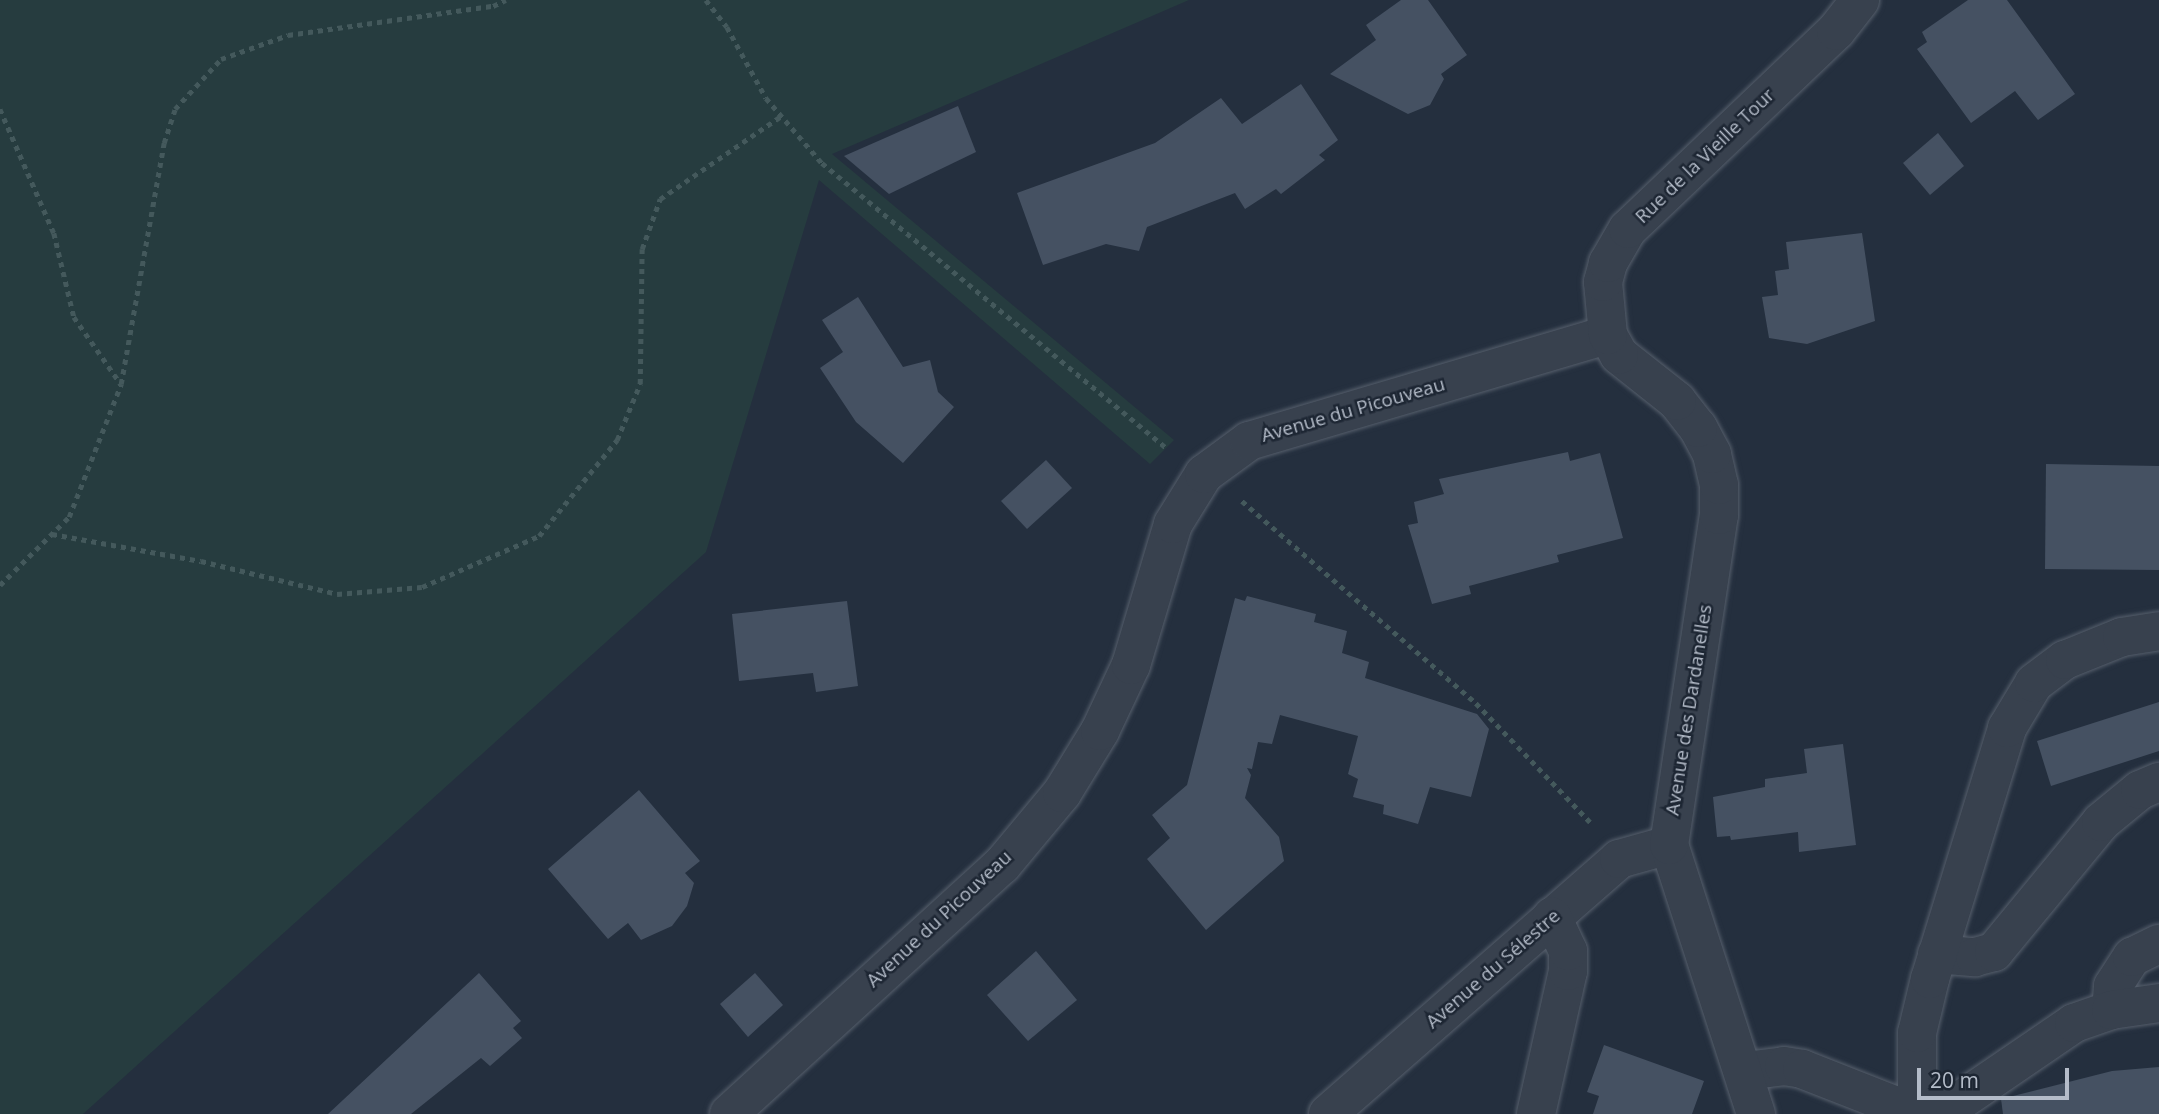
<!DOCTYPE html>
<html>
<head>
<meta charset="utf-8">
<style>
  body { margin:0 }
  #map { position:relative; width:2159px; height:1114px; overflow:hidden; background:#242f3e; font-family:"Open Sans",sans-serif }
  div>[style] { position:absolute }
  .green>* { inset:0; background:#263c3f }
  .building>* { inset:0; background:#455162 }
  .path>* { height:4.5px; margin-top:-2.25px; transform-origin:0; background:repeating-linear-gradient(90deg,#44595c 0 5px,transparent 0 10px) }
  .roads { filter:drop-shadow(0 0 2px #565f6c) drop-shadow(0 0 2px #565f6c) }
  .minor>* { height:38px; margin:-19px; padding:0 19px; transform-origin:19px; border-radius:19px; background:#38414e }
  span { translate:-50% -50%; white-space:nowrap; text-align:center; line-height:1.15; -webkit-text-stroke:5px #1d2633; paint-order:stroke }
  .street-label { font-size:19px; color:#b4bcc9 }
  .scale { position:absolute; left:1917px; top:1068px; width:152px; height:32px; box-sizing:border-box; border:4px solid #b4bcc9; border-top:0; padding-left:9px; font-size:21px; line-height:24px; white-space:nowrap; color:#b4bcc9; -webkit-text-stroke:5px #1d2633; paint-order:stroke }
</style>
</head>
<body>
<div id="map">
  <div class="green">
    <div style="clip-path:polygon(0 0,1189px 0,832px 154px,1174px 440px,1150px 464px,819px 180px,706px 552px,83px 1114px,0 1114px)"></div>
  </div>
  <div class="building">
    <div style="clip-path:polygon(1401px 0,1428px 0,1467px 55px,1441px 74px,1444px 79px,1430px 105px,1408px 114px,1330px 74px,1376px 40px,1366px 25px)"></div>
    <div style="clip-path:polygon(1968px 0,2007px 0,2075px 94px,2038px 120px,2015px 91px,1971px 123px,1917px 49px,1927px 42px,1922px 32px)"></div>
    <div style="clip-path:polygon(1301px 84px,1338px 140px,1319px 155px,1325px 160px,1281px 194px,1276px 189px,1245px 209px,1235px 193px,1147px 227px,1139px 251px,1106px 244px,1043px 265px,1017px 193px,1155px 143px,1221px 98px,1242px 124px)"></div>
    <div style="clip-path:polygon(958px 106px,976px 152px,889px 194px,844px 156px)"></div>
    <div style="clip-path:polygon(1938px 133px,1964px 166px,1930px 195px,1903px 163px)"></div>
    <div style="clip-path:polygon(1862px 233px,1875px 321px,1807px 344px,1769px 338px,1762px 297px,1778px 295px,1775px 271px,1789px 269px,1786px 242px)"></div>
    <div style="clip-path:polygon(858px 297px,903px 367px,930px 360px,938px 392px,954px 407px,903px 463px,856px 422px,820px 368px,843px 352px,822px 320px)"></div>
    <div style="clip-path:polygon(1568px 452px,1570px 461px,1600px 453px,1623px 538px,1557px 555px,1559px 562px,1469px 586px,1471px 594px,1432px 604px,1408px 525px,1418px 523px,1414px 502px,1444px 494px,1439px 479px)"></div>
    <div style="clip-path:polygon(1046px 460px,1072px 488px,1027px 529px,1001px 501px)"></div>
    <div style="clip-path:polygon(2046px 464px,2159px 466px,2159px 570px,2045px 569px)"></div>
    <div style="clip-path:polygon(1247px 596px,1316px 614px,1314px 622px,1347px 631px,1342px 653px,1369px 662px,1365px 678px,1477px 714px,1489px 729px,1471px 797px,1430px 787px,1418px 824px,1383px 814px,1384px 805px,1353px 797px,1358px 779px,1348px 774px,1358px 736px,1280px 715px,1272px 744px,1258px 742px,1252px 769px,1247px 768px,1251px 775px,1245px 798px,1279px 837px,1284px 861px,1206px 930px,1147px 859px,1170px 838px,1152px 815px,1187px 785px,1235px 598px,1245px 601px)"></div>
    <div style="clip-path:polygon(847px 601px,858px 686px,816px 692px,813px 673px,739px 681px,732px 614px)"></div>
    <div style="clip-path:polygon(2159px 702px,2159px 751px,2051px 786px,2037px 741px)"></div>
    <div style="clip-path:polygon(1843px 744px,1856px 845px,1799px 852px,1798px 832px,1731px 840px,1730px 836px,1717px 837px,1713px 797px,1765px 787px,1765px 779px,1807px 773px,1804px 749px)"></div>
    <div style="clip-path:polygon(639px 790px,700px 861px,685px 873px,694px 883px,687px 906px,672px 926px,641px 940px,628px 923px,608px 939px,548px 869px)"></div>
    <div style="clip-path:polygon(1036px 951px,1077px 1000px,1028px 1041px,987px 995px)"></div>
    <div style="clip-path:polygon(479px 973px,521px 1021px,513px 1028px,522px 1038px,490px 1066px,481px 1058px,411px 1114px,328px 1114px)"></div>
    <div style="clip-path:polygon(755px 973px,783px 1005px,748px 1037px,720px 1004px)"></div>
    <div style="clip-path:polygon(1604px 1045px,1704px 1081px,1692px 1114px,1593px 1114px,1599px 1096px,1587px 1092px)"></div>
    <div style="clip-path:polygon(2159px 1067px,2159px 1114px,2003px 1114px,2001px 1099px,2112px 1071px)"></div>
  </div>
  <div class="path">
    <div style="left:706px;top:0;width:34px;rotate:52deg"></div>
    <div style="left:727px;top:27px;width:81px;rotate:61.2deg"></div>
    <div style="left:766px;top:98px;width:86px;rotate:49.3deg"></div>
    <div style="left:822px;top:163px;width:447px;rotate:39.6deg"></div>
    <div style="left:0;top:109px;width:135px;rotate:66.5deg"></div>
    <div style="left:54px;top:233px;width:86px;rotate:76.6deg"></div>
    <div style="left:74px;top:317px;width:82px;rotate:55deg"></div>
    <div style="left:1242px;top:501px;width:309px;rotate:40.8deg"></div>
    <div style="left:1476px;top:703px;width:165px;rotate:46.2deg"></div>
    <div style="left:52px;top:534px;width:151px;rotate:10.3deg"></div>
    <div style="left:201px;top:561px;width:140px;rotate:13.6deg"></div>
    <div style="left:337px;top:594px;width:85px;rotate:-4.7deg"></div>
    <div style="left:422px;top:587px;width:128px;rotate:-23.6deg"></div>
    <div style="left:539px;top:536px;width:124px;rotate:-50.9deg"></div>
    <div style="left:617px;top:440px;width:61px;rotate:-67.7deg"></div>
    <div style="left:640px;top:384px;width:135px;rotate:-89.2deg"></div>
    <div style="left:642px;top:249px;width:53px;rotate:-70.2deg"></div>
    <div style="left:660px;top:199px;width:147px;rotate:-34.4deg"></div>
    <div style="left:0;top:585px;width:97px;rotate:-44.6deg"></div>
    <div style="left:69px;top:517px;width:143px;rotate:-68.6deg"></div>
    <div style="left:121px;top:384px;width:245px;rotate:-79.9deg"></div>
    <div style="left:164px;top:143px;width:36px;rotate:-72deg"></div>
    <div style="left:175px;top:109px;width:68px;rotate:-47.4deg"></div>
    <div style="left:221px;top:59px;width:71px;rotate:-19.7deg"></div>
    <div style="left:288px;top:35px;width:207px;rotate:-8.1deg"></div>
    <div style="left:493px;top:6px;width:14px;rotate:-25deg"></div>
  </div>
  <div class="roads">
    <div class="minor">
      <div style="left:1937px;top:954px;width:38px;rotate:5deg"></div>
      <div style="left:1975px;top:957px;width:20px;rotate:-15deg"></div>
      <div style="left:1994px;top:952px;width:168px;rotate:-50.5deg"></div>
      <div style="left:2101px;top:822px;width:50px;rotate:-39.4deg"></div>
      <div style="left:2140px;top:790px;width:21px;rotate:-23deg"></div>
      <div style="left:2111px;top:1010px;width:24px;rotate:-85deg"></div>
      <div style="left:2113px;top:986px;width:35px;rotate:-57deg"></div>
      <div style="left:2132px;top:957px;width:30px;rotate:-26deg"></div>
      <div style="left:1745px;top:1071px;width:39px;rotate:-7deg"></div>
      <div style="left:1784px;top:1066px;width:18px;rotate:9deg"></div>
      <div style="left:1802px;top:1069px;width:123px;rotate:21.4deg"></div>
      <div style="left:1917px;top:1114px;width:38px;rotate:-14deg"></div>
      <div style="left:1954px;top:1105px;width:145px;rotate:-34.3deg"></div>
      <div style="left:2074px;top:1023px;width:39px;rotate:-19deg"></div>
      <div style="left:2111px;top:1010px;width:49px;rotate:-8.3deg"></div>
      <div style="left:729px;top:1114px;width:369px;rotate:-42.4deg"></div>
      <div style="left:1002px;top:865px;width:94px;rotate:-50.2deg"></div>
      <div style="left:1062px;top:793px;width:73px;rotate:-58.5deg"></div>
      <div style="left:1100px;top:731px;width:73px;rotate:-64.8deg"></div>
      <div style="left:1131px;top:665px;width:147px;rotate:-73.4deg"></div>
      <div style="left:1173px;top:524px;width:59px;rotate:-58.2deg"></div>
      <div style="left:1204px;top:474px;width:56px;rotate:-36.3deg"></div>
      <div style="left:1249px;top:441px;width:374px;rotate:-16.5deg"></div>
      <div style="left:1328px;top:1114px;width:387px;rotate:-41.2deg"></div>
      <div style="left:1619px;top:859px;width:52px;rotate:-15.6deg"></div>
      <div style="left:1536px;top:1114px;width:147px;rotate:-77.4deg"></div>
      <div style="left:1568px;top:971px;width:20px;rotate:-90deg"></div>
      <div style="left:1568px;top:951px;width:38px;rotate:-115deg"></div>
      <div style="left:1756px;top:1114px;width:283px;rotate:-107.9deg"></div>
      <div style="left:1669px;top:845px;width:334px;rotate:-81.4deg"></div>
      <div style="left:1719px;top:515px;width:30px;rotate:-90deg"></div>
      <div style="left:1719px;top:485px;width:32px;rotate:-103deg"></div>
      <div style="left:1712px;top:454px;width:30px;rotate:-118deg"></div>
      <div style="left:1698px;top:428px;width:34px;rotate:-128deg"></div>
      <div style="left:1677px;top:401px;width:74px;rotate:-141.6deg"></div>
      <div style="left:1619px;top:355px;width:23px;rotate:-119deg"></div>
      <div style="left:1608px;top:335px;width:53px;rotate:-95.4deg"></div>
      <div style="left:1603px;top:282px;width:20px;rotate:-75deg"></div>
      <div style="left:1608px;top:263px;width:39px;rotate:-60deg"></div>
      <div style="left:1628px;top:229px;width:287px;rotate:-43.6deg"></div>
      <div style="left:1836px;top:31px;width:39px;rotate:-52deg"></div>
      <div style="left:1917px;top:1114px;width:81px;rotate:-90deg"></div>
      <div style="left:1917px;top:1033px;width:56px;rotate:-76.5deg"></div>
      <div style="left:1930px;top:979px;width:263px;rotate:-72.9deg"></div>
      <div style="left:2007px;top:728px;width:52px;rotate:-59deg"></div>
      <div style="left:2034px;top:683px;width:39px;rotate:-37deg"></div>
      <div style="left:2065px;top:660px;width:61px;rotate:-22deg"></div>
      <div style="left:2122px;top:637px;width:37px;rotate:-9deg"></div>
    </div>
  </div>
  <div class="street-label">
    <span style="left:1705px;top:156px;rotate:-44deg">Rue de la Vieille Tour</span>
    <span style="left:1353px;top:410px;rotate:-16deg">Avenue du Picouveau</span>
    <span style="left:1689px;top:710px;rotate:-81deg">Avenue des Dardanelles</span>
    <span style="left:939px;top:919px;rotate:-43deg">Avenue du Picouveau</span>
    <span style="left:1493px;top:969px;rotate:-41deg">Avenue du Sélestre</span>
  </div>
  <div class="scale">20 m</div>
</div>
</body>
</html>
